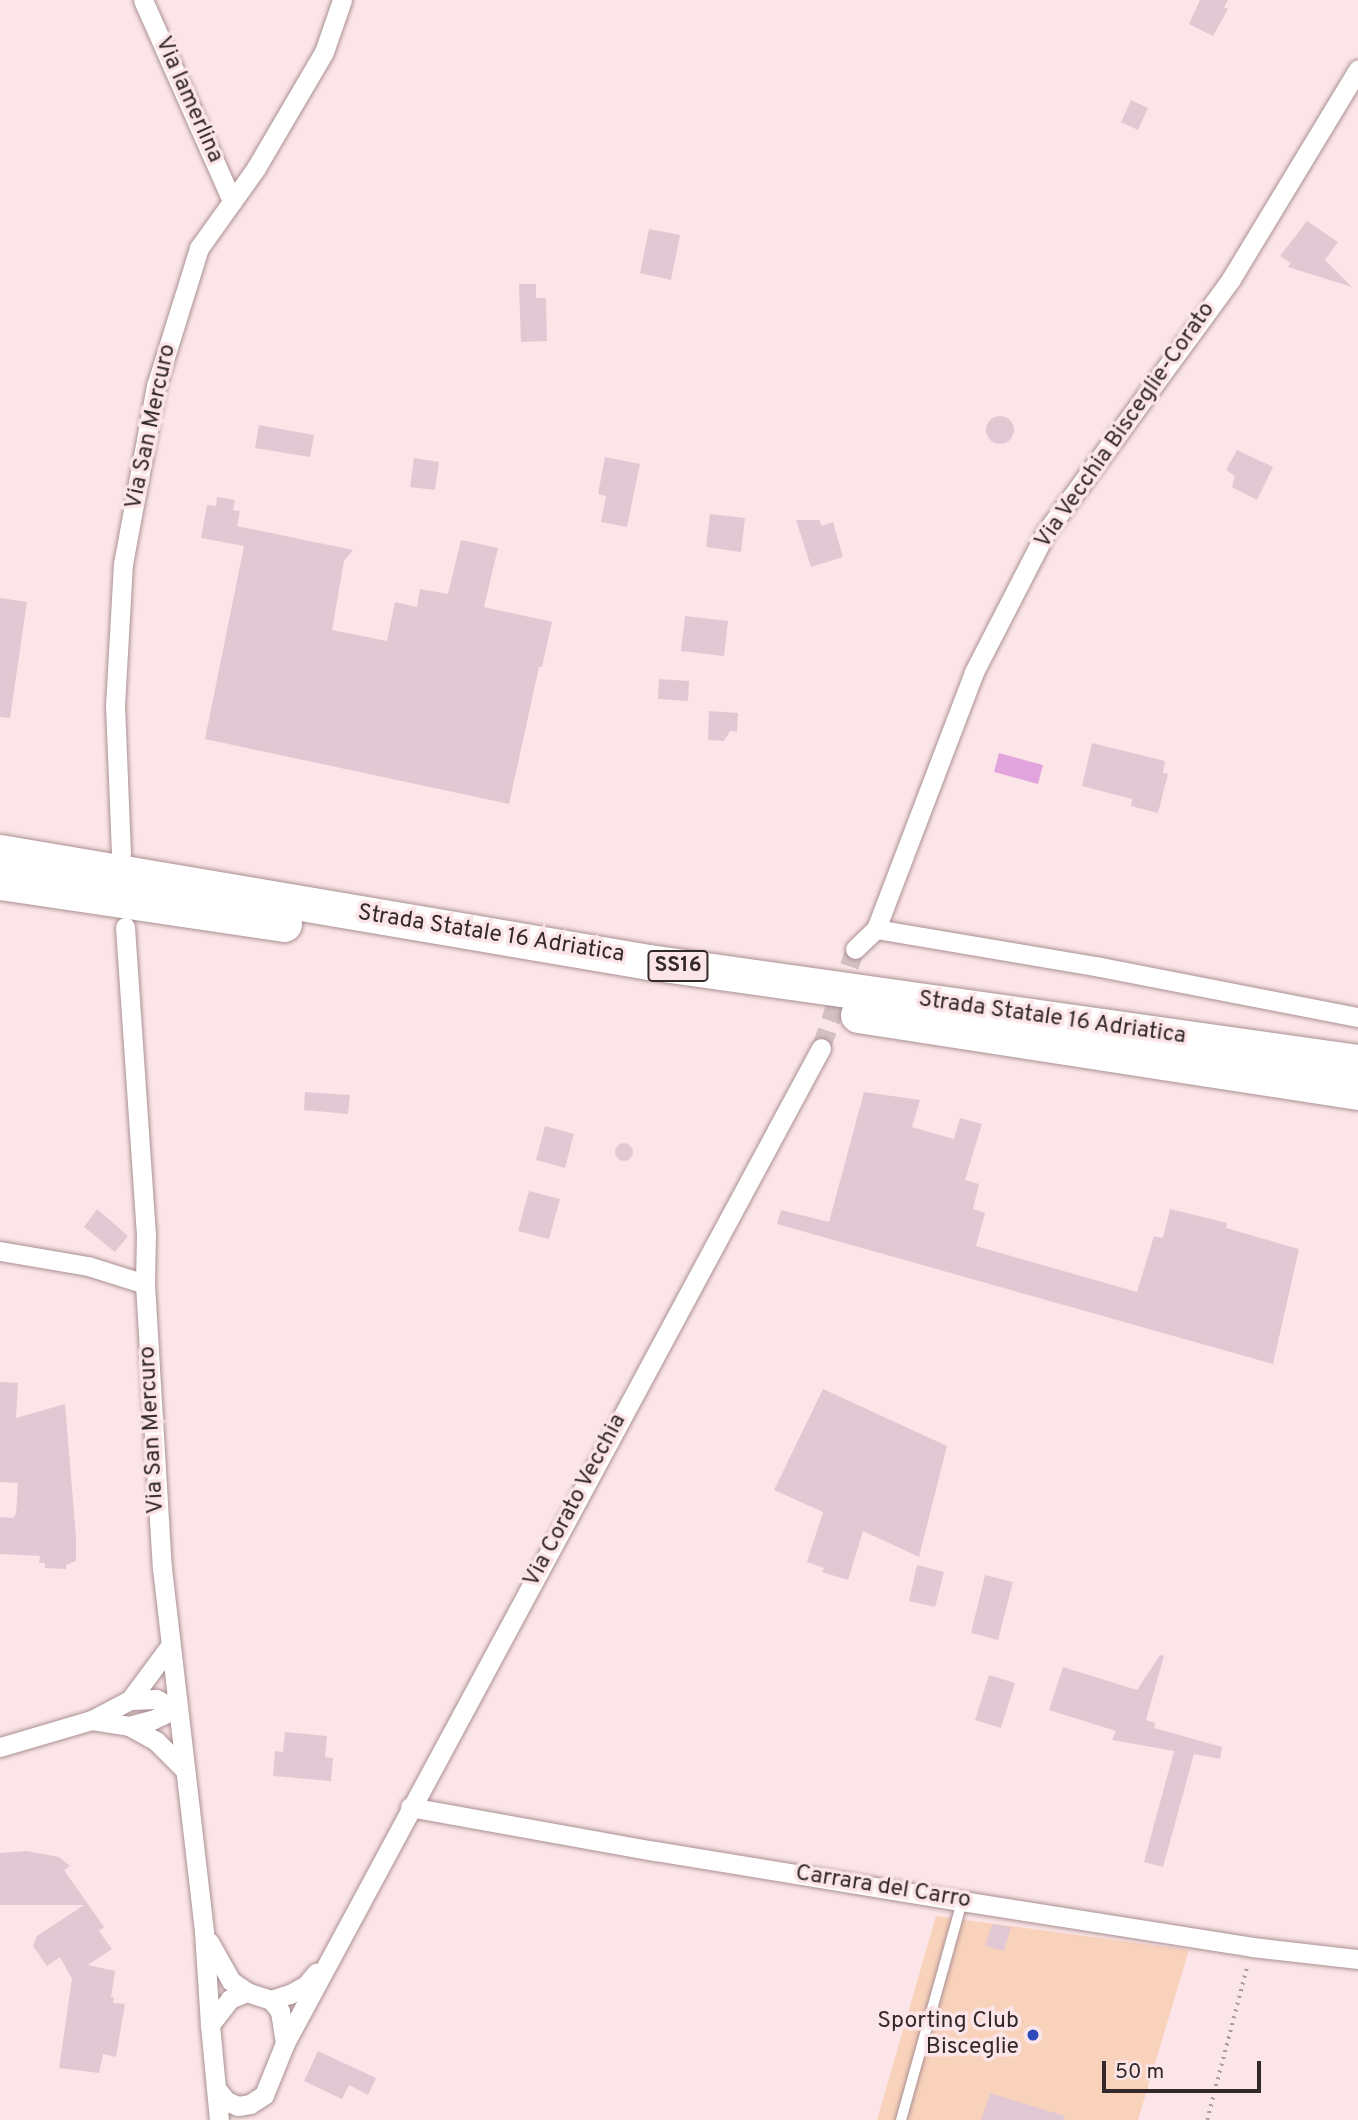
<!DOCTYPE html>
<html>
<head>
<meta charset="utf-8">
<style>
  body { margin:0 }
  #map { position:relative; width:1358px; height:2120px; overflow:hidden; background:#fce5e8; font-family:Overpass,sans-serif }
  div>[style] { position:absolute }
  .green>* { inset:0; background:#f9d2bb }
  .water>* { inset:0; background:#e2a4dd }
  .building>* { inset:0; background:#e2c8d3 }
  .round { border-radius:50% }
  .street-tunnel>* { height:19px; margin-top:-9.5px; transform-origin:0; background:repeating-linear-gradient(90deg,#d4bfc2 0 19px,transparent 0 29px) }
  .path>* { height:3.5px; margin-top:-1.75px; transform-origin:0; background:repeating-linear-gradient(90deg,#ad9a9d 0 2px,transparent 0 7px) }
  .roads { filter:drop-shadow(0 0 2px #aa9093) drop-shadow(0 0 2px #aa9093) }
  .lane>* { height:10px; margin:-5px; padding:0 5px; transform-origin:5px; border-radius:5px; background:#fff }
  .street>* { height:19px; margin:-9.5px; padding:0 9.5px; transform-origin:9.5px; border-radius:9.5px; background:#fff }
  .highway>* { height:35px; margin:-17.5px; padding:0 17.5px; transform-origin:17.5px; border-radius:17.5px; background:#fff }
  .dots>* { width:19px; height:19px; translate:-50% -50%; box-sizing:border-box; border:4px solid #fce5e8; border-radius:50% }
  span { translate:-50% -50%; white-space:nowrap; text-align:center; line-height:1.15; -webkit-text-stroke:7px #fce5e8; paint-order:stroke }
  .shield-label span { padding:2px 5px; background:#fce5e8; border:2px solid; border-radius:5px; -webkit-text-stroke-width:0 }
  .shield-label { font-size:21px; color:#34292a; font-weight:700 }
  .street-label { font-size:23px; color:#34292a }
  .poi-label { font-size:23px; color:#34292a }
  .right { translate:-100% -50%; text-align:right }
  .scale { position:absolute; left:1102px; top:2061px; width:159px; height:32px; box-sizing:border-box; border:4px solid #34292a; border-top:0; padding-left:9px; font-size:21px; line-height:24px; white-space:nowrap; color:#34292a; -webkit-text-stroke:5px #fce5e8; paint-order:stroke }
</style>
</head>
<body>
<div id="map">
  <div class="green">
    <div style="clip-path:polygon(936px 1916px,1189px 1950px,1138px 2120px,877px 2120px)"></div>
  </div>
  <div class="water">
    <div style="clip-path:polygon(999px 753px,1043px 765px,1038px 784px,994px 772px)"></div>
  </div>
  <div class="building">
    <div style="clip-path:polygon(1200px 0,1228px 0,1224px 7px,1228px 9px,1213px 36px,1189px 24px)"></div>
    <div style="clip-path:polygon(1131px 100px,1148px 108px,1138px 130px,1121px 122px)"></div>
    <div style="clip-path:polygon(1307px 221px,1338px 242px,1325px 260px,1352px 287px,1288px 267px,1291px 263px,1280px 256px)"></div>
    <div style="clip-path:polygon(649px 229px,680px 235px,671px 280px,640px 273px)"></div>
    <div style="clip-path:polygon(519px 284px,536px 284px,536px 298px,546px 298px,547px 341px,521px 342px)"></div>
    <div class="round" style="left:986px;top:416px;width:28px;height:28px"></div>
    <div style="clip-path:polygon(259px 425px,314px 435px,310px 457px,255px 448px)"></div>
    <div style="clip-path:polygon(1237px 450px,1273px 467px,1257px 500px,1232px 487px,1235px 476px,1226px 470px)"></div>
    <div style="clip-path:polygon(605px 457px,640px 464px,627px 527px,601px 522px,606px 496px,598px 494px)"></div>
    <div style="clip-path:polygon(414px 458px,439px 462px,435px 490px,410px 487px)"></div>
    <div style="clip-path:polygon(217px 497px,235px 500px,233px 510px,240px 511px,237px 526px,353px 550px,344px 561px,332px 630px,387px 641px,395px 602px,417px 607px,420px 589px,448px 594px,461px 540px,498px 548px,484px 607px,552px 622px,542px 667px,539px 667px,509px 804px,205px 739px,244px 546px,201px 538px,207px 505px,216px 506px)"></div>
    <div style="clip-path:polygon(710px 514px,745px 518px,741px 552px,706px 547px)"></div>
    <div style="clip-path:polygon(796px 520px,820px 520px,821px 526px,833px 522px,843px 557px,811px 567px)"></div>
    <div style="clip-path:polygon(0 598px,27px 602px,10px 718px,0 717px)"></div>
    <div style="clip-path:polygon(685px 616px,728px 621px,724px 656px,681px 651px)"></div>
    <div style="clip-path:polygon(659px 679px,689px 681px,688px 701px,658px 699px)"></div>
    <div style="clip-path:polygon(709px 711px,738px 713px,737px 732px,730px 731px,724px 741px,708px 740px)"></div>
    <div style="clip-path:polygon(1092px 743px,1165px 761px,1163px 773px,1168px 774px,1158px 813px,1131px 806px,1132px 799px,1082px 786px)"></div>
    <div style="clip-path:polygon(305px 1092px,350px 1095px,348px 1114px,304px 1110px)"></div>
    <div style="clip-path:polygon(864px 1092px,920px 1100px,912px 1127px,954px 1139px,960px 1118px,982px 1124px,965px 1180px,979px 1184px,973px 1209px,985px 1213px,976px 1246px,1137px 1292px,1154px 1236px,1163px 1238px,1170px 1209px,1227px 1223px,1226px 1228px,1299px 1249px,1273px 1364px,777px 1224px,781px 1210px,829px 1222px)"></div>
    <div style="clip-path:polygon(545px 1126px,574px 1134px,565px 1168px,536px 1160px)"></div>
    <div class="round" style="left:615px;top:1143px;width:18px;height:18px"></div>
    <div style="clip-path:polygon(529px 1191px,560px 1199px,549px 1239px,518px 1231px)"></div>
    <div style="clip-path:polygon(97px 1209px,128px 1236px,115px 1252px,84px 1227px)"></div>
    <div style="clip-path:polygon(0 1382px,18px 1383px,16px 1418px,65px 1404px,76px 1537px,76px 1561px,66px 1565px,66px 1569px,45px 1568px,45px 1563px,39px 1563px,40px 1556px,0 1554px,0 1517px,13px 1518px,16px 1514px,18px 1483px,0 1482px)"></div>
    <div style="clip-path:polygon(823px 1389px,947px 1446px,919px 1557px,863px 1531px,848px 1580px,822px 1572px,824px 1568px,807px 1562px,823px 1512px,774px 1490px)"></div>
    <div style="clip-path:polygon(917px 1565px,944px 1572px,935px 1607px,909px 1601px)"></div>
    <div style="clip-path:polygon(985px 1575px,1013px 1582px,998px 1640px,971px 1633px)"></div>
    <div style="clip-path:polygon(1160px 1655px,1164px 1656px,1146px 1720px,1155px 1723px,1154px 1728px,1222px 1747px,1220px 1759px,1194px 1754px,1163px 1867px,1144px 1862px,1174px 1751px,1112px 1740px,1116px 1731px,1049px 1710px,1063px 1667px,1137px 1690px)"></div>
    <div style="clip-path:polygon(989px 1675px,1015px 1683px,1001px 1728px,975px 1720px)"></div>
    <div style="clip-path:polygon(285px 1732px,327px 1736px,325px 1757px,333px 1758px,331px 1781px,273px 1776px,275px 1751px,283px 1752px)"></div>
    <div style="clip-path:polygon(27px 1851px,59px 1857px,70px 1866px,64px 1870px,104px 1927px,99px 1931px,112px 1949px,88px 1965px,115px 1971px,111px 1997px,114px 1997px,113px 2003px,125px 2004px,116px 2057px,103px 2054px,99px 2073px,59px 2068px,72px 1979px,60px 1957px,47px 1966px,33px 1946px,37px 1936px,84px 1905px,0 1905px,0 1853px)"></div>
    <div style="clip-path:polygon(992px 1924px,1011px 1927px,1004px 1951px,985px 1946px)"></div>
    <div style="clip-path:polygon(318px 2051px,376px 2078px,368px 2095px,349px 2085px,342px 2099px,304px 2081px)"></div>
    <div style="clip-path:polygon(990px 2093px,1065px 2116px,1064px 2120px,981px 2120px)"></div>
  </div>
  <div class="street-tunnel">
    <div style="left:821px;top:1048px;width:105px;rotate:-71deg"></div>
  </div>
  <div class="path">
    <div style="left:1207px;top:2120px;width:159px;rotate:-75.4deg"></div>
  </div>
  <div class="roads">
    <div class="lane">
      <div style="left:901px;top:2120px;width:227px;rotate:-74.4deg"></div>
    </div>
    <div class="street">
      <div style="left:143px;top:0;width:220px;rotate:66.1deg"></div>
      <div style="left:121px;top:854px;width:148px;rotate:-92.3deg"></div>
      <div style="left:115px;top:706px;width:142px;rotate:-86.8deg"></div>
      <div style="left:123px;top:564px;width:181px;rotate:-79.5deg"></div>
      <div style="left:156px;top:386px;width:145px;rotate:-72.7deg"></div>
      <div style="left:199px;top:248px;width:98px;rotate:-54.5deg"></div>
      <div style="left:256px;top:168px;width:134px;rotate:-59.6deg"></div>
      <div style="left:324px;top:52px;width:55px;rotate:-70.9deg"></div>
      <div style="left:125px;top:927px;width:307px;rotate:86.1deg"></div>
      <div style="left:146px;top:1233px;width:51px;rotate:91.1deg"></div>
      <div style="left:145px;top:1284px;width:285px;rotate:86.6deg"></div>
      <div style="left:162px;top:1568px;width:366px;rotate:83.4deg"></div>
      <div style="left:204px;top:1932px;width:93px;rotate:86.3deg"></div>
      <div style="left:876px;top:929px;width:227px;rotate:9.6deg"></div>
      <div style="left:1100px;top:967px;width:263px;rotate:11deg"></div>
      <div style="left:855px;top:949px;width:29px;rotate:-44deg"></div>
      <div style="left:876px;top:929px;width:275px;rotate:-69.1deg"></div>
      <div style="left:974px;top:672px;width:157px;rotate:-62.8deg"></div>
      <div style="left:1046px;top:532px;width:313px;rotate:-53.8deg"></div>
      <div style="left:1231px;top:279px;width:245px;rotate:-58.8deg"></div>
      <div style="left:0;top:1251px;width:89px;rotate:9.7deg"></div>
      <div style="left:88px;top:1266px;width:60px;rotate:17.5deg"></div>
      <div style="left:130px;top:1700px;width:26px;rotate:-2deg"></div>
      <div style="left:156px;top:1699px;width:22px;rotate:27deg"></div>
      <div style="left:92px;top:1720px;width:37px;rotate:9deg"></div>
      <div style="left:129px;top:1726px;width:31px;rotate:29deg"></div>
      <div style="left:156px;top:1741px;width:40px;rotate:45deg"></div>
      <div style="left:129px;top:1726px;width:24px;rotate:-15deg"></div>
      <div style="left:152px;top:1720px;width:26px;rotate:-25deg"></div>
      <div style="left:0;top:1747px;width:96px;rotate:-16.4deg"></div>
      <div style="left:92px;top:1720px;width:43px;rotate:-27.8deg"></div>
      <div style="left:130px;top:1700px;width:67px;rotate:-53.5deg"></div>
      <div style="left:410px;top:1807px;width:249px;rotate:10.2deg"></div>
      <div style="left:655px;top:1851px;width:311px;rotate:9.3deg"></div>
      <div style="left:962px;top:1901px;width:294px;rotate:9deg"></div>
      <div style="left:1252px;top:1947px;width:107px;rotate:6.5deg"></div>
      <div style="left:209px;top:1942px;width:45px;rotate:60.6deg"></div>
      <div style="left:231px;top:1981px;width:19px;rotate:35deg"></div>
      <div style="left:271px;top:2000px;width:20px;rotate:-18deg"></div>
      <div style="left:290px;top:1994px;width:18px;rotate:-29deg"></div>
      <div style="left:306px;top:1985px;width:16px;rotate:-50deg"></div>
      <div style="left:285px;top:2043px;width:1130px;rotate:-61.69deg"></div>
      <div style="left:216px;top:2088px;width:16px;rotate:52deg"></div>
      <div style="left:226px;top:2101px;width:13px;rotate:23deg"></div>
      <div style="left:238px;top:2106px;width:12px;rotate:-9deg"></div>
      <div style="left:250px;top:2104px;width:17px;rotate:-33deg"></div>
      <div style="left:264px;top:2095px;width:56px;rotate:-68deg"></div>
      <div style="left:285px;top:2043px;width:32px;rotate:-99deg"></div>
      <div style="left:280px;top:2011px;width:14px;rotate:-129deg"></div>
      <div style="left:271px;top:2000px;width:25px;rotate:-162deg"></div>
      <div style="left:247px;top:1992px;width:18px;rotate:158deg"></div>
      <div style="left:230px;top:1999px;width:33px;rotate:128deg"></div>
      <div style="left:210px;top:2025px;width:95px;rotate:84.6deg"></div>
    </div>
    <div class="highway">
      <div style="left:0;top:852px;width:658px;rotate:9.62deg"></div>
      <div style="left:649px;top:962px;width:716px;rotate:8.03deg"></div>
      <div style="left:0;top:882px;width:287px;rotate:8.4deg"></div>
      <div style="left:858px;top:1015px;width:506px;rotate:8.75deg"></div>
    </div>
  </div>
  <div class="dots">
    <div style="left:1033px;top:2035px;background:#2e49b9"></div>
  </div>
  <div class="shield-label">
    <span style="left:678px;top:966px">SS16</span>
  </div>
  <div class="street-label">
    <span style="left:188px;top:100px;rotate:66deg">Via lamerlina</span>
    <span style="left:1126px;top:426px;rotate:-55deg">Via Vecchia Bisceglie-Corato</span>
    <span style="left:152px;top:427px;rotate:-78deg">Via San Mercuro</span>
    <span style="left:491px;top:935px;rotate:9deg">Strada Statale 16 Adriatica</span>
    <span style="left:1052px;top:1019px;rotate:8deg">Strada Statale 16 Adriatica</span>
    <span style="left:153px;top:1430px;rotate:-93deg">Via San Mercuro</span>
    <span style="left:576px;top:1501px;rotate:-62deg">Via Corato Vecchia</span>
    <span style="left:883px;top:1888px;rotate:9deg">Carrara del Carro</span>
  </div>
  <div class="poi-label">
    <span class="right" style="left:1019px;top:2035px">Sporting Club<br>Bisceglie</span>
  </div>
  <div class="scale">50 m</div>
</div>
</body>
</html>
